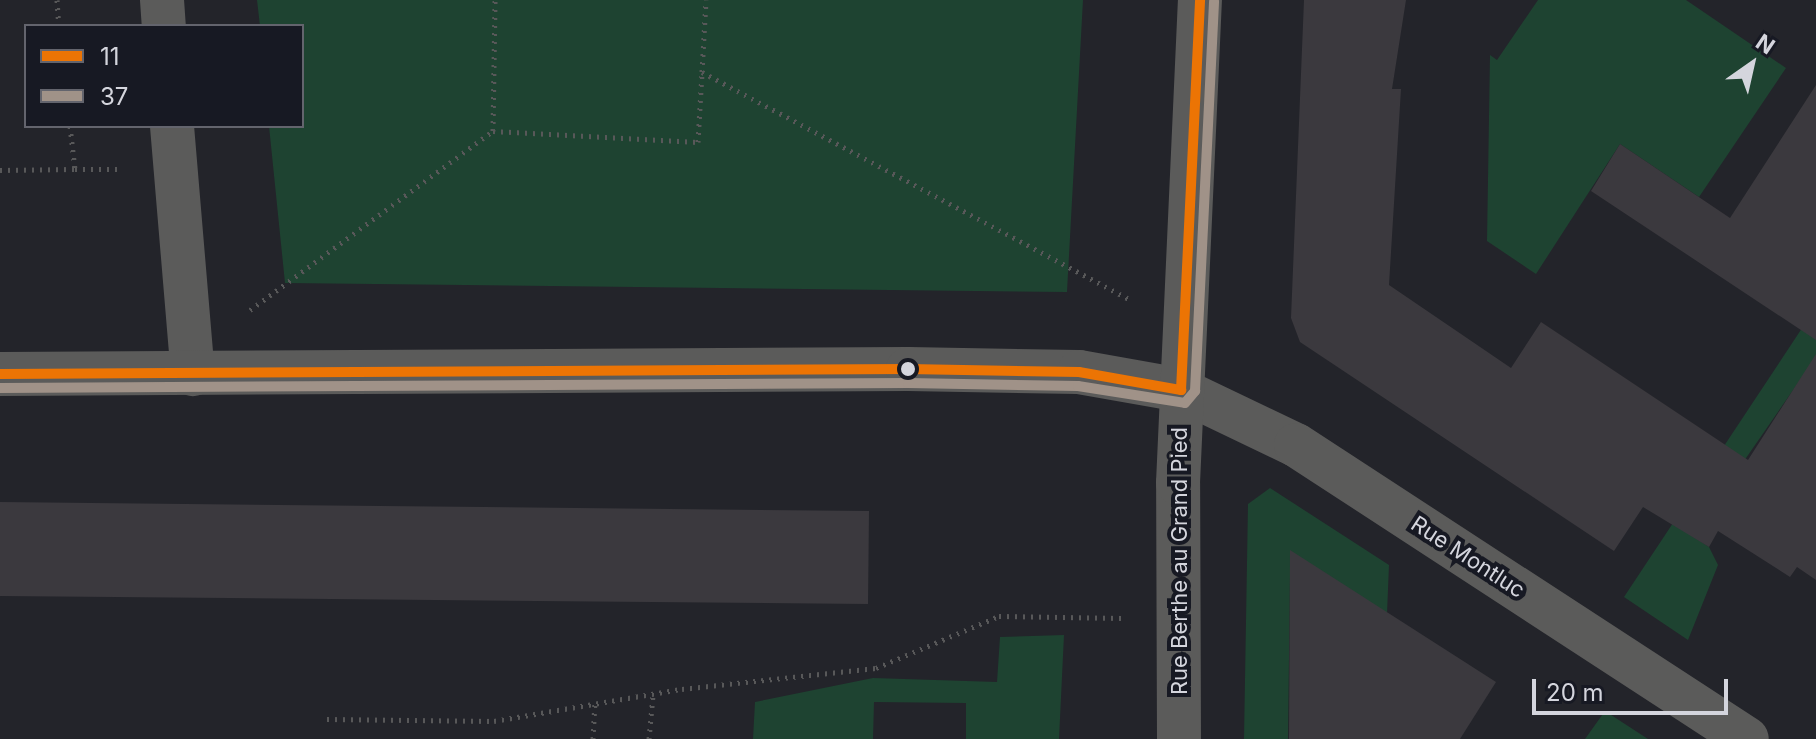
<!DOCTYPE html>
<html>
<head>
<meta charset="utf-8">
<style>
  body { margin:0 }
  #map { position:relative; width:1816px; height:739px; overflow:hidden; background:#23242a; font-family:Inter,sans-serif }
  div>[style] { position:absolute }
  .green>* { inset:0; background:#1e4331 }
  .building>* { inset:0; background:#3b393e }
  .path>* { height:5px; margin-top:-2.5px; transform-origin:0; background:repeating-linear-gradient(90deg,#585859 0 2px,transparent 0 8px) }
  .minor>* { height:44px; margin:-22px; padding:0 22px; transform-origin:22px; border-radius:22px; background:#5b5b5a }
  .bus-1>* { height:10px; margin:-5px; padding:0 5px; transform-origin:5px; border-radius:5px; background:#ec7404 }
  .bus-2>* { height:10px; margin:-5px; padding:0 5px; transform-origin:5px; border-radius:5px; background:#a09288 }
  .dots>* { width:22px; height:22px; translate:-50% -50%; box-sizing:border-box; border:4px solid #171923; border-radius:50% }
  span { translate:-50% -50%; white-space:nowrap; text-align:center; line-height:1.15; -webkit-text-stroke:8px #171923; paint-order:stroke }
  .street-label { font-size:22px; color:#d4d5dd }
  .legend { position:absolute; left:24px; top:24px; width:280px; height:104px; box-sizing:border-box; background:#171923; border:2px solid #63646d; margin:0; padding:10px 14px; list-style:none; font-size:24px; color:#d4d5dd }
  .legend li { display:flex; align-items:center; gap:16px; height:40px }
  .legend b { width:40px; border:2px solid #63646d }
  .north { position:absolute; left:1712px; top:24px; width:80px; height:80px; -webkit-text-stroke:6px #171923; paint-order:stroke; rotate:34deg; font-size:22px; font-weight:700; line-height:32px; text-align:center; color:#d4d5dd }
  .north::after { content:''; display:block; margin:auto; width:28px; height:36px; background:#d4d5dd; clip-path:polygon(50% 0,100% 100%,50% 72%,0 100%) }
  .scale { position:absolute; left:1532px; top:679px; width:196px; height:36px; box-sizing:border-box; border:4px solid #d4d5dd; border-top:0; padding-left:10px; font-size:24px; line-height:28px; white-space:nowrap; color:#d4d5dd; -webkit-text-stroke:6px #171923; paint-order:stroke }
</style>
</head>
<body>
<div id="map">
  <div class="green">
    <div style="clip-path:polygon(257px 0,1083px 0,1067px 292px,285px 283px,269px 126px,302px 126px,302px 26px,260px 26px)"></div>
    <div style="clip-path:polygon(1538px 0,1686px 0,1786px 68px,1699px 197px,1620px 144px,1536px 274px,1487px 241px,1490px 55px,1497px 60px)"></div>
    <div style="clip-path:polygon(1816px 307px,1816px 357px,1692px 536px,1709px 547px,1718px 565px,1688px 640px,1624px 597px)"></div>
    <div style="clip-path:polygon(1270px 488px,1389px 565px,1387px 614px,1295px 567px,1290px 576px,1288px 739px,1244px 739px,1248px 504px)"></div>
    <div style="clip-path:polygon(1064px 635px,1059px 739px,966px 739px,966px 703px,874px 702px,873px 739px,753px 739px,755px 702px,873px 678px,997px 682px,1000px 637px)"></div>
    <div style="clip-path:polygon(1605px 711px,1648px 739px,1585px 739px)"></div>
  </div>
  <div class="building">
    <div style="clip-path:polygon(1304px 0,1406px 0,1392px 89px,1401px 89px,1389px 285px,1511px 368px,1541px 322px,1748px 460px,1816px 354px,1816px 580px,1797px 567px,1790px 577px,1718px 531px,1709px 547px,1643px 507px,1614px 551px,1300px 342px,1291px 318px)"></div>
    <div style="clip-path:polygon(1816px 85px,1816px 340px,1591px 191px,1620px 144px,1730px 218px)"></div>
    <div style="clip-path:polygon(0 502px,869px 511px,868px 604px,0 596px)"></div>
    <div style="clip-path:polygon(1290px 550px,1496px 682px,1460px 739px,1289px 739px)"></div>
  </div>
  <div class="path">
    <div style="left:57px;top:0;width:26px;rotate:86deg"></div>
    <div style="left:702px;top:72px;width:72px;rotate:-86.8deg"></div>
    <div style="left:70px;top:126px;width:43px;rotate:83.4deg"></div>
    <div style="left:75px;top:169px;width:44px"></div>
    <div style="left:493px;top:131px;width:131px;rotate:-89.1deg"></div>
    <div style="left:0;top:170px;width:75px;rotate:-0.8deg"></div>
    <div style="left:250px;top:310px;width:302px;rotate:-36.4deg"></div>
    <div style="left:493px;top:131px;width:205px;rotate:3.1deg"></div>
    <div style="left:698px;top:142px;width:70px;rotate:-86.7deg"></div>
    <div style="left:702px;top:72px;width:485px;rotate:28deg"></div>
    <div style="left:327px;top:719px;width:167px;rotate:0.7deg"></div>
    <div style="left:494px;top:721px;width:191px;rotate:-9.7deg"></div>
    <div style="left:682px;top:689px;width:195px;rotate:-6.2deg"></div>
    <div style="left:876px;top:668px;width:134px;rotate:-22.9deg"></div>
    <div style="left:999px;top:616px;width:123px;rotate:0.9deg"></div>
    <div style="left:593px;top:739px;width:35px;rotate:-87deg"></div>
    <div style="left:649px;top:739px;width:44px;rotate:-84.8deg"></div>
  </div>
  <div class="minor">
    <div style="left:162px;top:0;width:26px;rotate:86deg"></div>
    <div style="left:172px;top:126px;width:249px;rotate:85.2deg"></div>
    <div style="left:0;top:374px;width:908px;rotate:-0.32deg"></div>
    <div style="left:908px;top:369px;width:171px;rotate:1deg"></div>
    <div style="left:1079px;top:372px;width:104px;rotate:10deg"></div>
    <div style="left:1181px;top:390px;width:127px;rotate:25.6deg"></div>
    <div style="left:1296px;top:445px;width:538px;rotate:33.1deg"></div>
    <div style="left:1179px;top:739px;width:256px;rotate:-90.2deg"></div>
    <div style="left:1178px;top:483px;width:484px;rotate:-87.4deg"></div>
  </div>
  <div class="bus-1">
    <div style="left:0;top:374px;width:908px;rotate:-0.32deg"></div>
    <div style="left:908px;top:369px;width:171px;rotate:1deg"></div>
    <div style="left:1079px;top:372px;width:104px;rotate:10deg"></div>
    <div style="left:1181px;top:390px;width:390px;rotate:-87.2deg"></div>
  </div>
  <div class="bus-2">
    <div style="left:0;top:388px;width:908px;rotate:-0.32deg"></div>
    <div style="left:908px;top:383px;width:170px;rotate:1deg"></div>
    <div style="left:1078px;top:386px;width:108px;rotate:9deg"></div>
    <div style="left:1185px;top:403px;width:16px;rotate:-50deg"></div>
    <div style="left:1195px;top:391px;width:390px;rotate:-87.2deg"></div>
  </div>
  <div class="dots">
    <div style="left:908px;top:369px;background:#d4d5dd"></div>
  </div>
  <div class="street-label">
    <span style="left:1468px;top:557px;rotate:33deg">Rue Montluc</span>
    <span style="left:1180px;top:561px;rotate:-90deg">Rue Berthe au Grand Pied</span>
  </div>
  <ul class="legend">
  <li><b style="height:10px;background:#ec7404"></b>11</li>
  <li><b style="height:10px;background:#a09288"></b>37</li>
  </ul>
  <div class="north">N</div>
  <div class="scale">20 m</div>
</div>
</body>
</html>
